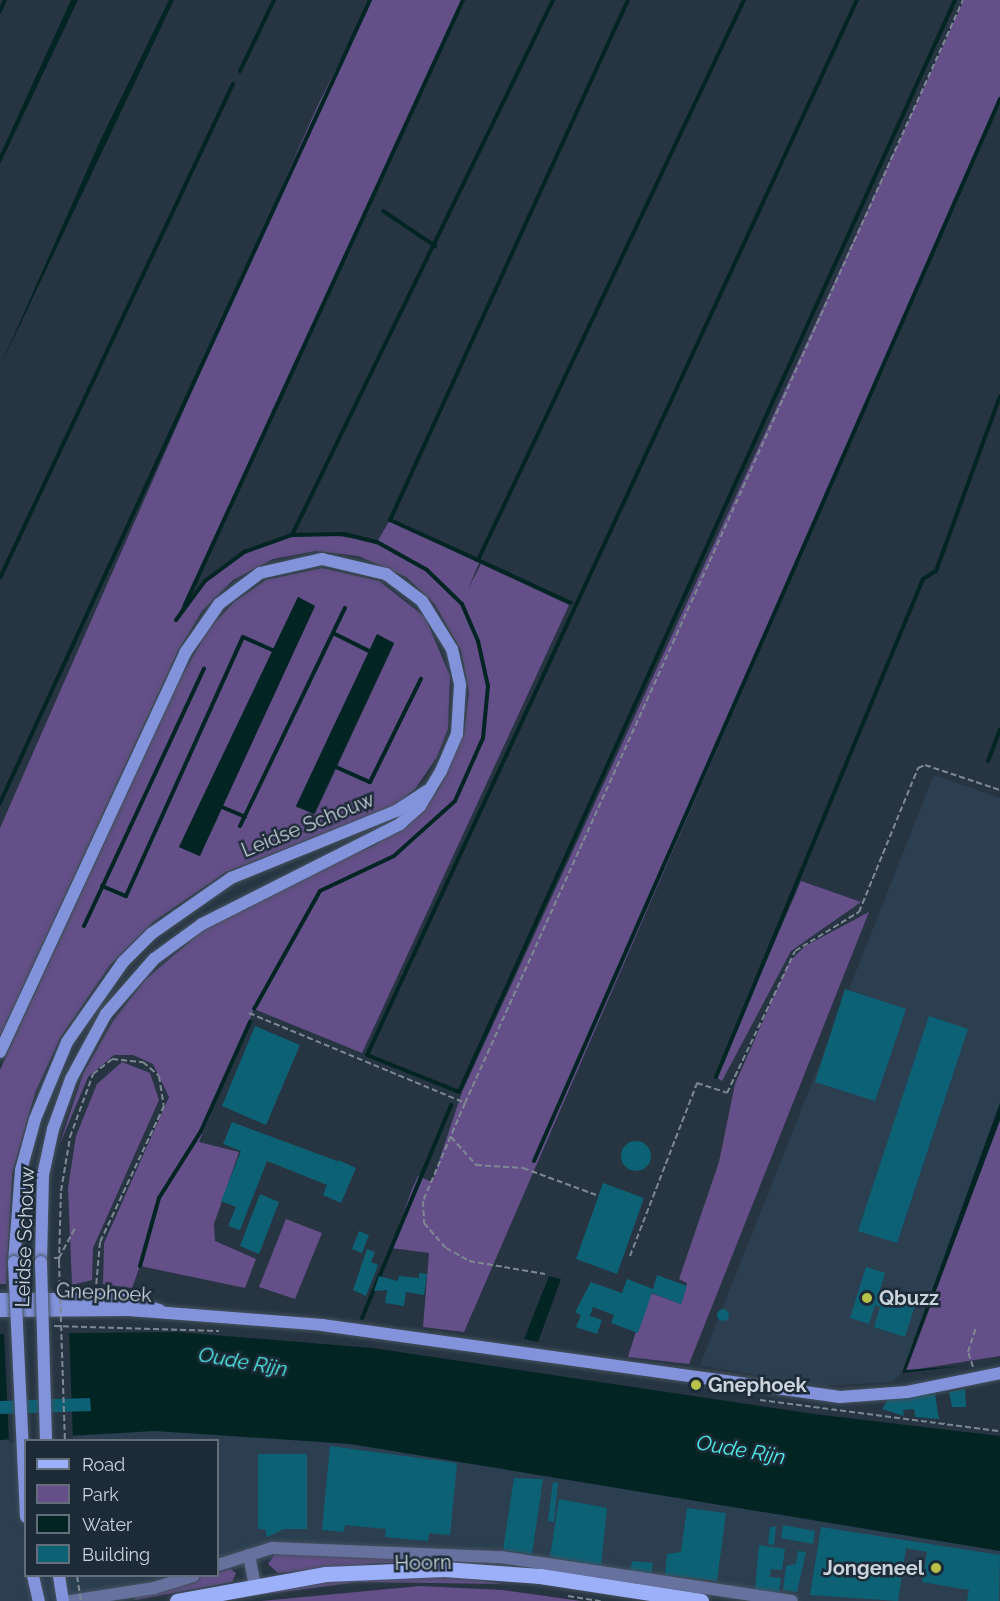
<!DOCTYPE html>
<html>
<head>
<meta charset="utf-8">
<style>
  body { margin:0 }
  #map { position:relative; width:1000px; height:1601px; overflow:hidden; background:#273542; font-family:Raleway,sans-serif }
  div>[style] { position:absolute }
  .built>* { inset:0; background:#2b3f51 }
  .green>* { inset:0; background:#644f89 }
  .water>* { inset:0; background:#022524 }
  .pier>* { inset:0; background:#273542 }
  .stream>* { height:4px; margin:-2px; padding:0 2px; transform-origin:2px; border-radius:2px; background:#022524 }
  .building>* { inset:0; background:#0d6175 }
  .round { border-radius:50% }
  .path>* { height:2px; margin-top:-1px; transform-origin:0; background:repeating-linear-gradient(90deg,#7d8893 0 6px,transparent 0 9px) }
  .roads { filter:drop-shadow(0 0 2px #45515e) drop-shadow(0 0 2px #45515e) }
  .street>* { height:12px; margin:-6px; padding:0 6px; transform-origin:6px; border-radius:6px; background:#66719e }
  .secondary>* { height:12px; margin:-6px; padding:0 6px; transform-origin:6px; border-radius:6px; background:#8293db }
  .primary>* { height:15px; margin:-7.5px; padding:0 7.5px; transform-origin:7.5px; border-radius:7.5px; background:#9caff9 }
  .path-bridge>* { height:2px; margin-top:-1px; transform-origin:0; background:repeating-linear-gradient(90deg,#7d8893 0 6px,transparent 0 9px) }
  .bridges { filter:drop-shadow(0 0 2px #45515e) drop-shadow(0 0 2px #45515e) }
  .secondary-bridge>* { height:12px; margin:-6px; padding:0 6px; transform-origin:6px; border-radius:6px; background:#8293db }
  .dots>* { width:16px; height:16px; translate:-50% -50%; box-sizing:border-box; border:3px solid #1d2b38; border-radius:50% }
  span { translate:-50% -50%; white-space:nowrap; text-align:center; line-height:1.15; -webkit-text-stroke:5px #1d2b38; paint-order:stroke }
  .street-label { font-size:20px; color:#cbd3dc }
  .poi-label { font-size:20px; color:#cbd3dc; font-weight:700 }
  .left { translate:0 -50%; text-align:left }
  .right { translate:-100% -50%; text-align:right }
  .water-label { font-size:21px; color:#4eece9; font-style:italic }
  .legend { position:absolute; left:24px; top:1439px; width:195px; height:138px; box-sizing:border-box; background:#1d2b38; border:2px solid #636e7a; margin:0; padding:8px 10px; list-style:none; font-size:18px; color:#cbd3dc }
  .legend li { display:flex; align-items:center; gap:12px; height:30px }
  .legend b { width:30px; border:2px solid #636e7a }
</style>
</head>
<body>
<div id="map">
  <div class="built">
    <div style="clip-path:polygon(934px 775px,1000px 798px,1000px 1103px,902px 1373px,892px 1382px,819px 1386px,700px 1365px)"></div>
    <div style="clip-path:polygon(85px 1425px,380px 1439px,1000px 1533px,1000px 1601px,792px 1601px,544px 1566px,289px 1554px,218px 1574px,218px 1440px,26px 1440px,26px 1576px,212px 1576px,123px 1601px,0 1601px,0 1437px)"></div>
  </div>
  <div class="green">
    <div style="clip-path:polygon(370px 0,463px 0,177px 617px,205px 581px,244px 552px,292px 535px,318px 533px,377px 542px,390px 520px,479px 563px,468px 589px,481px 564px,569px 605px,362px 1053px,254px 1009px,199px 1142px,239px 1152px,214px 1224px,215px 1241px,256px 1259px,245px 1288px,140px 1266px,132px 1288px,103px 1284px,104px 1243px,169px 1097px,153px 1064px,133px 1055px,114px 1055px,88px 1077px,59px 1146px,83px 1074px,113px 1021px,145px 980px,209px 925px,278px 887px,375px 845px,405px 824px,439px 789px,464px 734px,469px 692px,461px 650px,434px 603px,406px 577px,358px 556px,316px 551px,273px 559px,233px 580px,202px 611px,178px 651px,0 1036px,0 828px,316px 109px)"></div>
    <div style="clip-path:polygon(964px 0,1000px 0,1000px 97px,464px 1332px,423px 1327px,429px 1253px,391px 1248px,412px 1189px,418px 1176px,432px 1182px,462px 1092px)"></div>
    <div style="clip-path:polygon(evenodd,322px 568px,379px 581px,425px 617px,450px 676px,448px 729px,437px 757px,415px 789px,394px 806px,226px 872px,154px 921px,110px 965px,60px 1038px,35px 1093px,12px 1174px,6px 1284px,0 1284px,0 1070px,12px 1043px,179px 681px,208px 630px,234px 602px,266px 580px,322px 568px,298px 597px,315px 606px,199px 856px,179px 847px,298px 597px,322px 568px,377px 635px,394px 644px,315px 814px,296px 807px,377px 635px)"></div>
    <div style="clip-path:polygon(801px 881px,861px 902px,791px 951px,722px 1081px,716px 1077px)"></div>
    <div style="clip-path:polygon(869px 912px,689px 1364px,628px 1357px,648px 1292px,681px 1304px,687px 1283px,679px 1279px,719px 1162px,735px 1084px,789px 962px,805px 946px)"></div>
    <div style="clip-path:polygon(122px 1062px,150px 1073px,159px 1100px,93px 1248px,92px 1280px,72px 1285px,68px 1188px,76px 1136px,97px 1084px)"></div>
    <div style="clip-path:polygon(1000px 1120px,1000px 1356px,906px 1371px)"></div>
    <div style="clip-path:polygon(286px 1219px,322px 1233px,295px 1299px,259px 1287px)"></div>
    <div style="clip-path:polygon(275px 1554px,486px 1561px,486px 1563px,381px 1563px,278px 1573px,268px 1564px)"></div>
    <div style="clip-path:polygon(230px 1569px,236px 1573px,232px 1582px,135px 1600px,134px 1596px)"></div>
    <div style="clip-path:polygon(452px 1576px,503px 1584px,359px 1582px,212px 1601px,316px 1582px)"></div>
    <div style="clip-path:polygon(420px 1586px,503px 1590px,581px 1601px,261px 1601px)"></div>
  </div>
  <div class="water">
    <div style="clip-path:polygon(71px 0,78px 0,0 164px,0 155px)"></div>
    <div style="clip-path:polygon(169px 0,174px 0,0 367px,100px 141px)"></div>
    <div style="clip-path:polygon(298px 597px,315px 606px,200px 856px,179px 847px)"></div>
    <div style="clip-path:polygon(377px 634px,394px 643px,314px 814px,296px 806px)"></div>
    <div style="clip-path:polygon(1000px 1103px,1000px 1120px,906px 1370px,964px 1366px,902px 1373px)"></div>
    <div style="clip-path:polygon(549px 1276px,561px 1279px,538px 1342px,524px 1339px)"></div>
    <div style="clip-path:polygon(177px 1332px,373px 1348px,814px 1414px,1000px 1436px,1000px 1551px,350px 1444px,155px 1431px,0 1440px,0 1334px)"></div>
  </div>
  <div class="pier">
    <div style="clip-path:polygon(69px 1329px,73px 1439px,9px 1443px,4px 1331px)"></div>
  </div>
  <div class="stream">
    <div style="left:628px;top:0;width:572px;rotate:114.59deg"></div>
    <div style="left:390px;top:520px;width:97px;rotate:24.4deg"></div>
    <div style="left:478px;top:560px;width:620px;rotate:-64.59deg"></div>
    <div style="left:857px;top:0;width:1163px;rotate:114.91deg"></div>
    <div style="left:367px;top:1055px;width:99px;rotate:21.9deg"></div>
    <div style="left:459px;top:1092px;width:1199px;rotate:-65.57deg"></div>
    <div style="left:0;top:11px;width:12px;rotate:-66deg"></div>
    <div style="left:240px;top:71px;width:79px;rotate:-64.4deg"></div>
    <div style="left:383px;top:211px;width:63px;rotate:33.9deg"></div>
    <div style="left:292px;top:535px;width:595px;rotate:-63.99deg"></div>
    <div style="left:478px;top:560px;width:102px;rotate:24.8deg"></div>
    <div style="left:0;top:578px;width:546px;rotate:-64.75deg"></div>
    <div style="left:185px;top:605px;width:666px;rotate:-65.32deg"></div>
    <div style="left:176px;top:620px;width:49px;rotate:-53.4deg"></div>
    <div style="left:205px;top:581px;width:49px;rotate:-36.6deg"></div>
    <div style="left:244px;top:552px;width:51px;rotate:-19.5deg"></div>
    <div style="left:292px;top:535px;width:52px;rotate:-1.1deg"></div>
    <div style="left:344px;top:534px;width:34px;rotate:14deg"></div>
    <div style="left:377px;top:542px;width:57px;rotate:29.2deg"></div>
    <div style="left:427px;top:570px;width:49px;rotate:44.2deg"></div>
    <div style="left:462px;top:604px;width:40px;rotate:66.6deg"></div>
    <div style="left:478px;top:641px;width:46px;rotate:77.5deg"></div>
    <div style="left:488px;top:686px;width:52px;rotate:95.5deg"></div>
    <div style="left:483px;top:738px;width:69px;rotate:114deg"></div>
    <div style="left:455px;top:801px;width:82px;rotate:138deg"></div>
    <div style="left:394px;top:856px;width:82px;rotate:154.7deg"></div>
    <div style="left:320px;top:891px;width:135px;rotate:119.2deg"></div>
    <div style="left:333px;top:633px;width:40px;rotate:26.6deg"></div>
    <div style="left:988px;top:761px;width:34px;rotate:-69deg"></div>
    <div style="left:336px;top:767px;width:37px;rotate:24deg"></div>
    <div style="left:370px;top:782px;width:115px;rotate:-63.7deg"></div>
    <div style="left:0;top:803px;width:884px;rotate:-65.26deg"></div>
    <div style="left:222px;top:807px;width:25px;rotate:23deg"></div>
    <div style="left:240px;top:826px;width:242px;rotate:-64.3deg"></div>
    <div style="left:102px;top:886px;width:26px;rotate:23deg"></div>
    <div style="left:126px;top:896px;width:284px;rotate:-65.7deg"></div>
    <div style="left:243px;top:637px;width:32px;rotate:24deg"></div>
    <div style="left:84px;top:926px;width:284px;rotate:-65deg"></div>
    <div style="left:716px;top:1077px;width:539px;rotate:-67.43deg"></div>
    <div style="left:923px;top:579px;width:15px;rotate:-32deg"></div>
    <div style="left:936px;top:571px;width:186px;rotate:-69.9deg"></div>
    <div style="left:534px;top:1161px;width:1160px;rotate:-66.31deg"></div>
    <div style="left:140px;top:1266px;width:71px;rotate:-74.4deg"></div>
    <div style="left:159px;top:1198px;width:79px;rotate:-57.9deg"></div>
    <div style="left:201px;top:1131px;width:120px;rotate:-65.8deg"></div>
    <div style="left:362px;top:1318px;width:231px;rotate:-67.3deg"></div>
  </div>
  <div class="building">
    <div style="clip-path:polygon(845px 989px,906px 1009px,875px 1101px,815px 1082px)"></div>
    <div style="clip-path:polygon(929px 1016px,968px 1029px,897px 1243px,858px 1231px)"></div>
    <div style="clip-path:polygon(255px 1026px,300px 1045px,266px 1125px,222px 1106px)"></div>
    <div style="clip-path:polygon(232px 1122px,337px 1161px,334px 1168px,338px 1160px,356px 1168px,341px 1203px,323px 1195px,327px 1185px,267px 1161px,240px 1230px,228px 1226px,236px 1207px,221px 1201px,241px 1151px,223px 1144px)"></div>
    <div class="round" style="left:621px;top:1141px;width:30px;height:30px"></div>
    <div style="clip-path:polygon(603px 1183px,644px 1198px,617px 1274px,576px 1259px)"></div>
    <div style="clip-path:polygon(260px 1194px,279px 1202px,259px 1254px,240px 1246px)"></div>
    <div style="clip-path:polygon(359px 1231px,369px 1235px,362px 1253px,352px 1249px)"></div>
    <div style="clip-path:polygon(367px 1249px,375px 1252px,371px 1262px,378px 1265px,366px 1296px,353px 1290px)"></div>
    <div style="clip-path:polygon(866px 1267px,885px 1273px,877px 1300px,882px 1302px,887px 1289px,917px 1299px,905px 1337px,874px 1327px,880px 1307px,875px 1305px,869px 1324px,850px 1318px)"></div>
    <div style="clip-path:polygon(419px 1273px,427px 1274px,424px 1295px,406px 1292px,404px 1306px,385px 1303px,387px 1290px,374px 1291px,379px 1276px,398px 1281px,399px 1276px,419px 1278px)"></div>
    <div style="clip-path:polygon(657px 1275px,687px 1286px,681px 1304px,652px 1293px,638px 1333px,611px 1323px,614px 1315px,593px 1307px,590px 1316px,602px 1320px,597px 1334px,576px 1327px,581px 1315px,575px 1312px,591px 1282px,622px 1293px,627px 1279px,653px 1289px)"></div>
    <div class="round" style="left:717px;top:1309px;width:12px;height:12px"></div>
    <div style="clip-path:polygon(965px 1389px,966px 1407px,952px 1407px,949px 1392px)"></div>
    <div style="clip-path:polygon(935px 1394px,939px 1419px,915px 1417px,914px 1409px,903px 1410px,904px 1416px,882px 1409px,888px 1399px)"></div>
    <div style="clip-path:polygon(90px 1398px,91px 1411px,0 1414px,0 1401px)"></div>
    <div style="clip-path:polygon(330px 1446px,457px 1463px,450px 1535px,429px 1533px,428px 1541px,385px 1537px,386px 1529px,345px 1525px,344px 1532px,322px 1530px)"></div>
    <div style="clip-path:polygon(258px 1454px,307px 1454px,307px 1529px,284px 1529px,267px 1537px,265px 1529px,258px 1529px)"></div>
    <div style="clip-path:polygon(514px 1478px,543px 1479px,532px 1554px,503px 1550px)"></div>
    <div style="clip-path:polygon(553px 1482px,558px 1483px,554px 1522px,548px 1521px)"></div>
    <div style="clip-path:polygon(559px 1499px,607px 1508px,601px 1566px,550px 1557px)"></div>
    <div style="clip-path:polygon(687px 1508px,726px 1513px,717px 1581px,665px 1575px,667px 1554px,681px 1552px)"></div>
    <div style="clip-path:polygon(783px 1525px,815px 1531px,813px 1544px,781px 1538px)"></div>
    <div style="clip-path:polygon(770px 1527px,776px 1527px,774px 1545px,768px 1544px)"></div>
    <div style="clip-path:polygon(821px 1527px,1000px 1555px,999px 1601px,967px 1601px,969px 1590px,922px 1582px,927px 1552px,906px 1548px,898px 1601px,810px 1595px)"></div>
    <div style="clip-path:polygon(759px 1545px,785px 1549px,782px 1570px,771px 1569px,770px 1577px,781px 1578px,779px 1593px,755px 1589px)"></div>
    <div style="clip-path:polygon(798px 1551px,806px 1552px,797px 1592px,783px 1590px,786px 1566px,796px 1564px)"></div>
    <div style="clip-path:polygon(632px 1561px,653px 1563px,651px 1575px,630px 1573px)"></div>
  </div>
  <div class="path">
    <div style="left:249px;top:1013px;width:234px;rotate:22.6deg"></div>
    <div style="left:465px;top:1103px;width:107px;rotate:113.2deg"></div>
    <div style="left:423px;top:1201px;width:22px;rotate:87deg"></div>
    <div style="left:424px;top:1223px;width:33px;rotate:49deg"></div>
    <div style="left:446px;top:1248px;width:26px;rotate:29deg"></div>
    <div style="left:469px;top:1261px;width:77px;rotate:9.7deg"></div>
    <div style="left:465px;top:1103px;width:1210px;rotate:-65.7deg"></div>
    <div style="left:451px;top:1137px;width:38px;rotate:48deg"></div>
    <div style="left:476px;top:1165px;width:47px;rotate:3.7deg"></div>
    <div style="left:523px;top:1168px;width:81px;rotate:20.2deg"></div>
    <div style="left:630px;top:1256px;width:186px;rotate:-68.8deg"></div>
    <div style="left:697px;top:1083px;width:32px;rotate:18deg"></div>
    <div style="left:727px;top:1093px;width:157px;rotate:-64.4deg"></div>
    <div style="left:795px;top:951px;width:75px;rotate:-31.4deg"></div>
    <div style="left:859px;top:912px;width:156px;rotate:-67.7deg"></div>
    <div style="left:918px;top:768px;width:8px;rotate:-23deg"></div>
    <div style="left:925px;top:765px;width:79px;rotate:18.4deg"></div>
    <div style="left:54px;top:1258px;width:5px"></div>
    <div style="left:59px;top:1258px;width:34px;rotate:-62deg"></div>
    <div style="left:59px;top:1262px;width:71px;rotate:-88.4deg"></div>
    <div style="left:61px;top:1191px;width:55px;rotate:-80.5deg"></div>
    <div style="left:70px;top:1137px;width:67px;rotate:-69.9deg"></div>
    <div style="left:93px;top:1074px;width:24px;rotate:-38deg"></div>
    <div style="left:112px;top:1059px;width:31px;rotate:6deg"></div>
    <div style="left:143px;top:1062px;width:21px;rotate:41deg"></div>
    <div style="left:159px;top:1076px;width:30px;rotate:81deg"></div>
    <div style="left:164px;top:1106px;width:150px;rotate:115.2deg"></div>
    <div style="left:100px;top:1242px;width:45px;rotate:95.1deg"></div>
    <div style="left:54px;top:1326px;width:165px;rotate:1.7deg"></div>
    <div style="left:973px;top:1367px;width:16px;rotate:-108deg"></div>
    <div style="left:968px;top:1352px;width:26px;rotate:-72deg"></div>
    <div style="left:760px;top:1400px;width:242px;rotate:7.4deg"></div>
    <div style="left:568px;top:1596px;width:33px;rotate:9deg"></div>
  </div>
  <div class="roads">
    <div class="street">
      <div style="left:249px;top:1555px;width:31px;rotate:79deg"></div>
      <div style="left:218px;top:1565px;width:57px;rotate:-17.5deg"></div>
      <div style="left:272px;top:1548px;width:229px;rotate:2.3deg"></div>
      <div style="left:501px;top:1557px;width:294px;rotate:8.6deg"></div>
      <div style="left:71px;top:1601px;width:84px;rotate:-8.9deg"></div>
      <div style="left:154px;top:1588px;width:41px;rotate:-17.1deg"></div>
    </div>
    <div class="secondary">
      <div style="left:0;top:1052px;width:440px;rotate:-65.1deg"></div>
      <div style="left:185px;top:653px;width:60px;rotate:-55.2deg"></div>
      <div style="left:219px;top:604px;width:51px;rotate:-37.1deg"></div>
      <div style="left:260px;top:573px;width:64px;rotate:-12.7deg"></div>
      <div style="left:322px;top:559px;width:66px;rotate:13.2deg"></div>
      <div style="left:386px;top:574px;width:45px;rotate:36.9deg"></div>
      <div style="left:422px;top:601px;width:57px;rotate:58deg"></div>
      <div style="left:452px;top:649px;width:37px;rotate:77deg"></div>
      <div style="left:460px;top:685px;width:49px;rotate:93.5deg"></div>
      <div style="left:457px;top:734px;width:40px;rotate:113.4deg"></div>
      <div style="left:441px;top:771px;width:41px;rotate:121deg"></div>
      <div style="left:420px;top:806px;width:27px;rotate:138deg"></div>
      <div style="left:400px;top:824px;width:222px;rotate:153.2deg"></div>
      <div style="left:202px;top:924px;width:59px;rotate:143.9deg"></div>
      <div style="left:154px;top:959px;width:73px;rotate:131.1deg"></div>
      <div style="left:106px;top:1014px;width:74px;rotate:118.3deg"></div>
      <div style="left:71px;top:1079px;width:53px;rotate:109.8deg"></div>
      <div style="left:53px;top:1129px;width:47px;rotate:102.3deg"></div>
      <div style="left:43px;top:1175px;width:87px;rotate:91.3deg"></div>
      <div style="left:14px;top:1262px;width:92px;rotate:-85.6deg"></div>
      <div style="left:21px;top:1170px;width:53px;rotate:-74.6deg"></div>
      <div style="left:35px;top:1119px;width:83px;rotate:-67.4deg"></div>
      <div style="left:67px;top:1042px;width:98px;rotate:-55deg"></div>
      <div style="left:123px;top:962px;width:40px;rotate:-45deg"></div>
      <div style="left:151px;top:934px;width:98px;rotate:-35deg"></div>
      <div style="left:231px;top:878px;width:178px;rotate:-22.1deg"></div>
      <div style="left:396px;top:811px;width:37px;rotate:-33deg"></div>
      <div style="left:0;top:1299px;width:121px"></div>
      <div style="left:121px;top:1299px;width:40px;rotate:16deg"></div>
      <div style="left:0;top:1311px;width:129px;rotate:-0.4deg"></div>
      <div style="left:129px;top:1310px;width:194px;rotate:4.4deg"></div>
      <div style="left:322px;top:1325px;width:523px;rotate:7.91deg"></div>
      <div style="left:840px;top:1397px;width:67px;rotate:-4.3deg"></div>
      <div style="left:907px;top:1392px;width:95px;rotate:-11.5deg"></div>
      <div style="left:33px;top:1576px;width:26px;rotate:77deg"></div>
      <div style="left:59px;top:1576px;width:25px;rotate:81deg"></div>
    </div>
    <div class="primary">
      <div style="left:177px;top:1601px;width:151px;rotate:-10.3deg"></div>
      <div style="left:326px;top:1574px;width:118px;rotate:-2.4deg"></div>
      <div style="left:444px;top:1569px;width:96px;rotate:4.2deg"></div>
      <div style="left:540px;top:1576px;width:163px;rotate:8.8deg"></div>
    </div>
  </div>
  <div class="path-bridge">
    <div style="left:59px;top:1262px;width:178px;rotate:88.1deg"></div>
    <div style="left:77px;top:1576px;width:25px;rotate:81deg"></div>
  </div>
  <div class="bridges">
    <div class="secondary-bridge">
      <div style="left:14px;top:1262px;width:255px;rotate:87.3deg"></div>
      <div style="left:41px;top:1262px;width:178px;rotate:88.4deg"></div>
    </div>
  </div>
  <div class="dots">
    <div style="left:867px;top:1298px;background:#b8c147"></div>
    <div style="left:696px;top:1385px;background:#b8c147"></div>
    <div style="left:936px;top:1568px;background:#b8c147"></div>
  </div>
  <div class="street-label">
    <span style="left:308px;top:825px;rotate:-22deg">Leidse Schouw</span>
    <span style="left:25px;top:1237px;rotate:-88deg">Leidse Schouw</span>
    <span style="left:104px;top:1293px;rotate:3deg">Gnephoek</span>
    <span style="left:423px;top:1563px;rotate:-1deg">Hoorn</span>
  </div>
  <div class="poi-label">
    <span class="left" style="left:879px;top:1298px">Qbuzz</span>
    <span class="left" style="left:708px;top:1385px">Gnephoek</span>
    <span class="right" style="left:924px;top:1568px">Jongeneel</span>
  </div>
  <div class="water-label">
    <span style="left:243px;top:1362px;rotate:10deg">Oude Rijn</span>
    <span style="left:741px;top:1450px;rotate:10deg">Oude Rijn</span>
  </div>
  <ul class="legend">
  <li><b style="height:8px;background:#9caff9"></b>Road</li>
  <li><b style="height:16px;background:#644f89"></b>Park</li>
  <li><b style="height:16px;background:#022524"></b>Water</li>
  <li><b style="height:16px;background:#0d6175"></b>Building</li>
  </ul>
</div>
</body>
</html>
